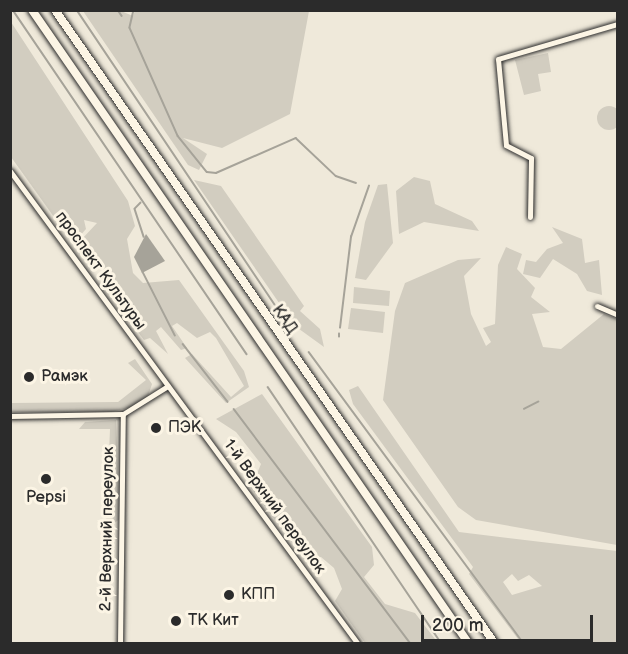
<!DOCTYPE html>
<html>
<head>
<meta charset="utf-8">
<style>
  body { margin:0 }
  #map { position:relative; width:628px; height:654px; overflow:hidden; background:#efe9da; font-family:"Balsamiq Sans",sans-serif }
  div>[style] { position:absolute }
  .green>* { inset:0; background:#d2cdc0 }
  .round { border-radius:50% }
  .water>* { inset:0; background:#a6a399 }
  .stream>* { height:1.5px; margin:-0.75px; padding:0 0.75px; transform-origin:0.75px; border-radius:0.75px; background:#a6a399 }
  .roads { filter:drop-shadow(0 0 2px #2b2b2b) drop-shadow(0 0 2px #2b2b2b) }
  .minor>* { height:5px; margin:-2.5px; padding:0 2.5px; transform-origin:2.5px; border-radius:2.5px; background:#fcf5e5 }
  .highway>* { height:8px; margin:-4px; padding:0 4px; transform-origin:4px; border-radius:4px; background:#fcf5e5 }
  .dots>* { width:16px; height:16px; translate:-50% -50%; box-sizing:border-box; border:3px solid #fcf5e5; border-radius:50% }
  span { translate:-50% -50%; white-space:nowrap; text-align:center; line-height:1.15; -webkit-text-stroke:6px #fcf5e5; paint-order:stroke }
  .street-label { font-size:16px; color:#2b2b2b }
  .poi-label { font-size:16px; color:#2b2b2b }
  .left { translate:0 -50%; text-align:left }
  .frame { position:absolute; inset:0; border:12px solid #2b2b2b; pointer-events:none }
  .scale { position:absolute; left:421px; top:615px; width:172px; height:27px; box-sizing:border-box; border:3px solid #2b2b2b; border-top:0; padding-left:8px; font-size:18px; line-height:21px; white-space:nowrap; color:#2b2b2b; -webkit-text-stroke:4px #fcf5e5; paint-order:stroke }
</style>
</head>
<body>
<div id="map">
  <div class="green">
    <div style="clip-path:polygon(135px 10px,309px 11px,290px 114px,222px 148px,183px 138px,207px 154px,199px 170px,188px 165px,83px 11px,121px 11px,133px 16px)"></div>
    <div style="clip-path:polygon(11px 22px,128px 201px,135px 226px,127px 239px,133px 273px,143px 283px,179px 280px,244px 371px,249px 387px,226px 403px,185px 358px,192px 354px,231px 397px,244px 386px,216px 338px,210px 332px,197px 338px,177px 323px,172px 326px,187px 348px,181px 350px,161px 327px,156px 331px,168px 354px,150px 338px,144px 340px,122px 311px,126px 300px,81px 240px,97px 223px,84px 220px,86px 229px,79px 237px,67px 223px,59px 224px,11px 157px)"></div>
    <div style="clip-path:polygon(548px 53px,551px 72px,538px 74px,541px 91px,524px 95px,515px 60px)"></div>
    <div class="round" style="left:597px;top:106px;width:24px;height:24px"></div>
    <div style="clip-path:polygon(414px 177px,430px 181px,435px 204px,472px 221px,479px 231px,424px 222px,399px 234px,396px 191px)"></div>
    <div style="clip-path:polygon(194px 180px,221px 186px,304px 306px,300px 311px,320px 329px,324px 347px,295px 326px)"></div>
    <div style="clip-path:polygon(387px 184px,393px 243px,366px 280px,355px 278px,365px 222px,378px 185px)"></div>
    <div style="clip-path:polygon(552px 227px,582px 239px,585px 263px,599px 260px,602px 295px,587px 291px,577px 274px,553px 259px,540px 278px,523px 274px,526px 260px,536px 262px,547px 249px,563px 243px)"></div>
    <div style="clip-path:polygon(506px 247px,522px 254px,517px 269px,535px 288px,531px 297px,550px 312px,532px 314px,543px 347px,561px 349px,604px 314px,617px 319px,617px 545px,476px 520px,458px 507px,383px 400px,395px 311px,405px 283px,458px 260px,481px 258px,464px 276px,471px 314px,486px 346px,491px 342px,483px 328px,495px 324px,498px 265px)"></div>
    <div style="clip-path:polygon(354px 287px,390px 291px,389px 306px,353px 303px)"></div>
    <div style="clip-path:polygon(351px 308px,385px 312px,383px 333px,348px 329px)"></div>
    <div style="clip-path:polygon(135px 359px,152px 384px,148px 396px,132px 407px,111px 412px,11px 412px,11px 403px,118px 402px,146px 380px,128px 363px)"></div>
    <div style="clip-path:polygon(evenodd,358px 386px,459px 532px,617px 551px,617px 643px,521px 643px,469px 574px,473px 567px,353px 404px,349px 390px,358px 386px,512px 574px,518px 581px,529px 575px,542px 586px,512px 595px,503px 582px,512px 574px)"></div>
    <div style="clip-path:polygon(262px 394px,372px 547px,374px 565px,364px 577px,385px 604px,415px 613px,438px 643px,365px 643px,335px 601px,342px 589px,334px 568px,321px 557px,305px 560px,251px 488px,261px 464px,236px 432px,216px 419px)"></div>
    <div style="clip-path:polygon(116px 420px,120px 519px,111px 525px,106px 525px,110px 429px,79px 429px,85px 422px)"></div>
  </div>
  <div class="water">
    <div style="clip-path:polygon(146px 234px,165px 261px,142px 273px,134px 257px)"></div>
  </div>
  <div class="stream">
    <div style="left:13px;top:10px;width:416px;rotate:55.8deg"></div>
    <div style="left:77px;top:10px;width:383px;rotate:56.1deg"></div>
    <div style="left:118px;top:10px;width:7px;rotate:56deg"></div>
    <div style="left:134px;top:10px;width:18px;rotate:103deg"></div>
    <div style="left:130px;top:28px;width:118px;rotate:66deg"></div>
    <div style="left:178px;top:136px;width:46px;rotate:51.1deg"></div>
    <div style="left:207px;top:172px;width:9px;rotate:6deg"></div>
    <div style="left:216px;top:173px;width:87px;rotate:-23.6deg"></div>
    <div style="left:296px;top:138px;width:55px;rotate:43.5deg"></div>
    <div style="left:336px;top:176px;width:21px;rotate:19deg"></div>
    <div style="left:141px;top:203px;width:8px;rotate:135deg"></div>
    <div style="left:135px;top:209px;width:29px;rotate:72deg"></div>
    <div style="left:143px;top:272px;width:71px;rotate:63.1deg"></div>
    <div style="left:340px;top:328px;width:92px;rotate:-83.1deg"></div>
    <div style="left:351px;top:237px;width:54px;rotate:-70.6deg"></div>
    <div style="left:339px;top:337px;width:3px;rotate:-90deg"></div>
    <div style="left:183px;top:344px;width:73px;rotate:52.2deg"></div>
    <div style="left:309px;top:352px;width:363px;rotate:53.6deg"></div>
    <div style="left:268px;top:387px;width:310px;rotate:55.9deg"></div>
    <div style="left:234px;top:409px;width:294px;rotate:53deg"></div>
    <div style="left:524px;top:409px;width:16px;rotate:-27deg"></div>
  </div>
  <div class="roads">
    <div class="minor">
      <div style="left:10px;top:171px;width:587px;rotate:53.66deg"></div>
      <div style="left:530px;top:217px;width:59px;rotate:-89deg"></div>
      <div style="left:531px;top:158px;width:28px;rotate:-153deg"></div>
      <div style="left:506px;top:145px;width:86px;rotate:-95.3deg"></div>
      <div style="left:498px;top:59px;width:125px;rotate:-16.3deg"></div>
      <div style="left:597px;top:306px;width:23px;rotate:23deg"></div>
      <div style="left:10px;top:416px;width:113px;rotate:-1deg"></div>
      <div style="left:123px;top:414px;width:53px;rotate:-31.9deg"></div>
      <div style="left:120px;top:644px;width:230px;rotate:-89.3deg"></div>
    </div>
    <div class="highway">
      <div style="left:32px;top:10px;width:770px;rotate:55.42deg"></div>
      <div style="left:55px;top:10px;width:772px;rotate:55.24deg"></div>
    </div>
  </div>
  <div class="dots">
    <div style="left:29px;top:377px;background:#2b2b2b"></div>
    <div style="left:156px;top:428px;background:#2b2b2b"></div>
    <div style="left:46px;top:479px;background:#2b2b2b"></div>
    <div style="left:229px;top:595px;background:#2b2b2b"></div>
    <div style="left:176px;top:621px;background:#2b2b2b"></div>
  </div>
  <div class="street-label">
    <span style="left:100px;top:271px;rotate:54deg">проспект Культуры</span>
    <span style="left:284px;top:320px;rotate:55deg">КАД</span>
    <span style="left:274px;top:507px;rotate:54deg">1-й Верхний переулок</span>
    <span style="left:108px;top:529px;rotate:-89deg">2-й Верхний переулок</span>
  </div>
  <div class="poi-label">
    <span class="left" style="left:41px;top:377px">Рамэк</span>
    <span class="left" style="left:168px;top:428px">ПЭК</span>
    <span style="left:46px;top:498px">Pepsi</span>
    <span class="left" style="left:241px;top:595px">КПП</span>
    <span class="left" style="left:188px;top:621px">ТК Кит</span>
  </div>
  <div class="frame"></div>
  <div class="scale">200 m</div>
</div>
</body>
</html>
